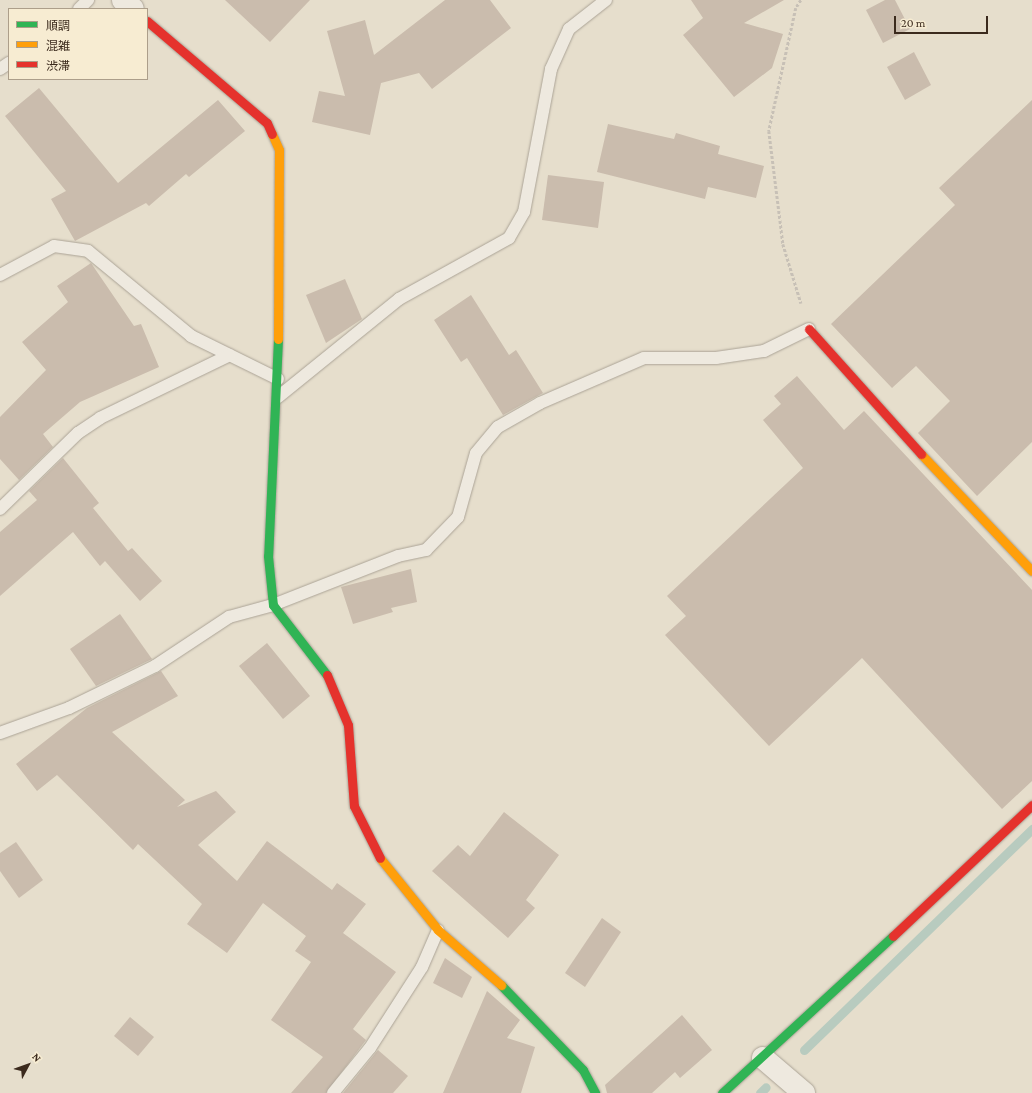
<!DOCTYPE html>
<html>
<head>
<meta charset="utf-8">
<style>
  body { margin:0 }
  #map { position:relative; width:1032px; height:1093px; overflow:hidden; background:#e6decc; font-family:"Crimson Pro","Noto Sans JP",serif }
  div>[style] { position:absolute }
  .stream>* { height:9px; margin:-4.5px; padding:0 4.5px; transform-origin:4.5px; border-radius:4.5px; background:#b8cbbf }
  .building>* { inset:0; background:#cabcad }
  .path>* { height:2.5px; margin-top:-1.25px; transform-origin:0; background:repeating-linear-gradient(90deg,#c7c0b6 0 3px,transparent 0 5px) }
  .roads { filter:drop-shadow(0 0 1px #aba396) drop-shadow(0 0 1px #aba396) }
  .lane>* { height:12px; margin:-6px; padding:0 6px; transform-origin:6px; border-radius:6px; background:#eee9df }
  .street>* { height:22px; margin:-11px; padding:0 11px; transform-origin:11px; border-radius:11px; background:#eee9df }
  .fast>* { height:9px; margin:-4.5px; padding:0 4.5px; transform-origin:4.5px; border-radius:4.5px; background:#30b455 }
  .slow>* { height:9px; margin:-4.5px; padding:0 4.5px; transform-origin:4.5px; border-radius:4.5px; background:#ff9f0a }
  .jam>* { height:9px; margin:-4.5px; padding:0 4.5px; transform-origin:4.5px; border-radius:4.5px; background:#e5322d }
  span { translate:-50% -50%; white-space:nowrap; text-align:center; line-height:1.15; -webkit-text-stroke:4px #f7ecd2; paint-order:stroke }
  .legend { position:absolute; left:8px; top:8px; width:140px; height:72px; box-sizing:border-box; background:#f7ecd2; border:1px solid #ac9e8a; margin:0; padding:5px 7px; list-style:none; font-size:12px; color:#3b2a1d }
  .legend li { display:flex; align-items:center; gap:8px; height:20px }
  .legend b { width:20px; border:1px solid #ac9e8a }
  .north { position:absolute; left:8px; top:1045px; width:40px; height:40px; -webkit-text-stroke:3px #f7ecd2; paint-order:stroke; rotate:49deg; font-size:11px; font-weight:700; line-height:16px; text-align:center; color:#3b2a1d }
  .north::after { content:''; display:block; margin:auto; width:14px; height:18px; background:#3b2a1d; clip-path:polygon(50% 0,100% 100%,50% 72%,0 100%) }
  .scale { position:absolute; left:894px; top:16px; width:94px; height:18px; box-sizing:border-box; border:2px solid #3b2a1d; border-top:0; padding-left:5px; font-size:12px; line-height:14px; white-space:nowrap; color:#3b2a1d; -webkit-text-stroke:3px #f7ecd2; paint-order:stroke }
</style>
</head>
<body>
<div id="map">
  <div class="stream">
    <div style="left:804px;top:1050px;width:318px;rotate:-44.1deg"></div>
    <div style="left:760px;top:1093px;width:8px;rotate:-45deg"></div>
  </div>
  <div class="building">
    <div style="clip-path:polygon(225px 0,310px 0,270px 42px)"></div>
    <div style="clip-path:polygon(445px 0,490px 0,511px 28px,432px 89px,419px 73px,381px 83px,370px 135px,312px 122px,319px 91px,345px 96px,327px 31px,365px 20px,374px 55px)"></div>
    <div style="clip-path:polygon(691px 0,784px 0,744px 23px,783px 34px,772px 68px,734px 97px,683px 35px,703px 18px)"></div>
    <div style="clip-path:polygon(885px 0,895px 0,910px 29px,883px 43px,866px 10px)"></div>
    <div style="clip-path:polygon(914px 52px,931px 85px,905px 100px,887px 67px)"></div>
    <div style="clip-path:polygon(39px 88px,118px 183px,218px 100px,245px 131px,189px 177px,186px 174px,149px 206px,146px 203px,75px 241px,51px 199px,66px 191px,5px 116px)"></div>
    <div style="clip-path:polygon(1032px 100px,1032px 442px,977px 496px,918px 433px,950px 401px,916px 366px,892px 388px,831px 324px,955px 205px,939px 188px)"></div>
    <div style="clip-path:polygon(608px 124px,674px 139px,676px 133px,720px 146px,718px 154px,764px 166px,756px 198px,708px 187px,705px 199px,597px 172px)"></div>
    <div style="clip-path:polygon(548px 175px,604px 182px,598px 228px,542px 220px)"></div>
    <div style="clip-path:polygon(91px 263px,134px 326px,141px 324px,159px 367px,80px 402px,43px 434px,53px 447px,19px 480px,0 459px,0 417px,46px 370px,22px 342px,68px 302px,57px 286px)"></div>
    <div style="clip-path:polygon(345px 279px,362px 319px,326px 343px,306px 295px)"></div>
    <div style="clip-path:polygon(471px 295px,509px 355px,516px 350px,543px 393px,503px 415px,467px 358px,461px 362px,434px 320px)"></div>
    <div style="clip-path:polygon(797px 376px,844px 430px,864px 411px,1032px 590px,1032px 781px,1002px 809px,862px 658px,769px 746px,665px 635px,686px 616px,667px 596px,803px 468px,763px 420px,781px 404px,774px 396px)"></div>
    <div style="clip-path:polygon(63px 458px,99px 503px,93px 508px,128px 551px,132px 548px,162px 581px,140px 601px,105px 561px,100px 566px,73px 532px,0 596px,0 532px,37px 500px,29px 491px)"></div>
    <div style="clip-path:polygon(411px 569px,417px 602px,391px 608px,393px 612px,353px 624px,341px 587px)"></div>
    <div style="clip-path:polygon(120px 614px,152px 659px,96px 686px,70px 649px)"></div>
    <div style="clip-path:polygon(267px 643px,310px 696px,283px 719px,239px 666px)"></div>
    <div style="clip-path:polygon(161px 671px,178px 696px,112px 732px,185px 800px,177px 807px,216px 791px,236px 812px,198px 845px,237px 881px,267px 841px,332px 890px,337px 883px,366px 904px,343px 933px,396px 972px,353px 1029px,366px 1040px,326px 1093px,291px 1093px,323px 1057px,271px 1020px,311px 962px,295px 951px,306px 936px,263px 903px,227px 953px,187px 924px,202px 904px,138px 844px,133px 850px,57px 775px,37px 791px,16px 764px,87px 708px)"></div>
    <div style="clip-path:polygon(504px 812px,559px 855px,526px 900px,535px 908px,508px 938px,432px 871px,458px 845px,470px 856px)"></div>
    <div style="clip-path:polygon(16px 842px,43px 880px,19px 898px,0 871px,0 853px)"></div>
    <div style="clip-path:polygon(602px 918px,621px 932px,585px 987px,565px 973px)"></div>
    <div style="clip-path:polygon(445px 958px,472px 977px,462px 998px,433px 983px)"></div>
    <div style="clip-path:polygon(487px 991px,520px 1020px,507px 1038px,535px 1047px,521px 1093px,443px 1093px)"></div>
    <div style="clip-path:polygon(682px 1015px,712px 1050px,680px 1078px,675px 1072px,652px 1093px,607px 1093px,605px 1085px)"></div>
    <div style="clip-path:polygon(130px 1017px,154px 1037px,138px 1056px,114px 1036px)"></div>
    <div style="clip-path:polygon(378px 1050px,408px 1076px,393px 1093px,343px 1093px)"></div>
  </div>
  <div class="path">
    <div style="left:801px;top:0;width:9px;rotate:122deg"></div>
    <div style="left:796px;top:8px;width:126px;rotate:102.4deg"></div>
    <div style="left:769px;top:131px;width:114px;rotate:82.9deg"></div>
    <div style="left:783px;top:244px;width:62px;rotate:73deg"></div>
  </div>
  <div class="roads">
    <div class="lane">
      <div style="left:79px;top:9px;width:13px;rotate:-45deg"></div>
      <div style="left:0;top:69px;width:11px;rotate:-34deg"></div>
      <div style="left:0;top:275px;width:61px;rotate:-28.2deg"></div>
      <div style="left:54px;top:246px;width:34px;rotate:8deg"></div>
      <div style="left:88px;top:251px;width:134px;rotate:39.5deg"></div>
      <div style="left:191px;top:336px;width:97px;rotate:26.3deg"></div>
      <div style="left:278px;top:397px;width:156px;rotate:-39deg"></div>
      <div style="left:399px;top:299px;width:126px;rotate:-29deg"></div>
      <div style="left:509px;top:238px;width:30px;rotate:-60deg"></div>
      <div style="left:524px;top:212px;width:146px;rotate:-79.3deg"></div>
      <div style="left:551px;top:69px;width:44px;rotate:-65.8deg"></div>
      <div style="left:569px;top:29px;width:47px;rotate:-38.1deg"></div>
      <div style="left:0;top:509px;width:109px;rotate:-44.3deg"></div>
      <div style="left:78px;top:433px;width:27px;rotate:-34deg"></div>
      <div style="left:100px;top:418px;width:144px;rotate:-25.9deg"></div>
      <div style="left:0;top:733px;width:73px;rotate:-19.9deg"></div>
      <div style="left:69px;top:708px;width:96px;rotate:-26deg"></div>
      <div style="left:155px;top:666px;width:89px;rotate:-33.5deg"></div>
      <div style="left:229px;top:617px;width:46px;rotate:-15.3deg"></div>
      <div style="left:273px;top:605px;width:134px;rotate:-21.4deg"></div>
      <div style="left:398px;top:556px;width:29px;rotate:-12deg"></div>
      <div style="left:426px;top:550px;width:46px;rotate:-45.9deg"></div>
      <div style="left:458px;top:517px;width:66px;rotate:-74.3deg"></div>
      <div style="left:476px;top:453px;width:34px;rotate:-50deg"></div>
      <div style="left:498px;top:427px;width:48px;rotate:-29.7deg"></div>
      <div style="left:540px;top:403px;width:113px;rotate:-23.4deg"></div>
      <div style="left:644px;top:358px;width:72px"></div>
      <div style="left:716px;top:358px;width:49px;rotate:-8.3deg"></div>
      <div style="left:764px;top:351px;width:50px;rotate:-26.1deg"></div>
      <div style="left:333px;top:1093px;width:58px;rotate:-50.6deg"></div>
      <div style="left:370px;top:1048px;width:96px;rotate:-57.3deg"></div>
      <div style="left:422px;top:967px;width:40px;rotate:-66.6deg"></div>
    </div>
    <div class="street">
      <div style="left:123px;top:0;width:13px;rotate:42deg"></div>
      <div style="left:763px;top:1058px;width:54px;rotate:40.5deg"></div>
    </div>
    <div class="fast">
      <div style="left:278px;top:339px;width:217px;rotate:92.6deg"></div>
      <div style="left:268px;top:556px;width:49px;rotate:84.2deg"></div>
      <div style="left:273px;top:605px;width:88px;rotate:52.4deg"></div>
      <div style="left:501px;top:985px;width:118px;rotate:46deg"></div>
      <div style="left:583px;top:1070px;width:26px;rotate:62deg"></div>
      <div style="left:722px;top:1093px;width:232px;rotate:-42.6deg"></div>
    </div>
    <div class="slow">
      <div style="left:272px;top:134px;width:17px;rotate:66deg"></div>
      <div style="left:279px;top:150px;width:189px;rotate:90.3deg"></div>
      <div style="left:921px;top:454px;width:161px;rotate:46.5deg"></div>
      <div style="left:380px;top:858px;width:92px;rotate:51.1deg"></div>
      <div style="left:438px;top:930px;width:84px;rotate:41.1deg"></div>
    </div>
    <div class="jam">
      <div style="left:147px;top:21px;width:157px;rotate:40.4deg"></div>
      <div style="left:267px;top:123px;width:12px;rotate:66deg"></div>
      <div style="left:809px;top:329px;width:168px;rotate:48.1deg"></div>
      <div style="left:327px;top:675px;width:54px;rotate:67.2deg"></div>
      <div style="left:348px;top:725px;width:81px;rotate:85.8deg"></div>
      <div style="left:354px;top:806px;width:58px;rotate:63.4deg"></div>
      <div style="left:893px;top:936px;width:191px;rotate:-43.3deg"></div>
    </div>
  </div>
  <ul class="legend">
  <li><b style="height:5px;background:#30b455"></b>順調</li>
  <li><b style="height:5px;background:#ff9f0a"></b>混雑</li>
  <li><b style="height:5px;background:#e5322d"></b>渋滞</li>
  </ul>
  <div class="north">N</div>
  <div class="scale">20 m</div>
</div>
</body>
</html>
